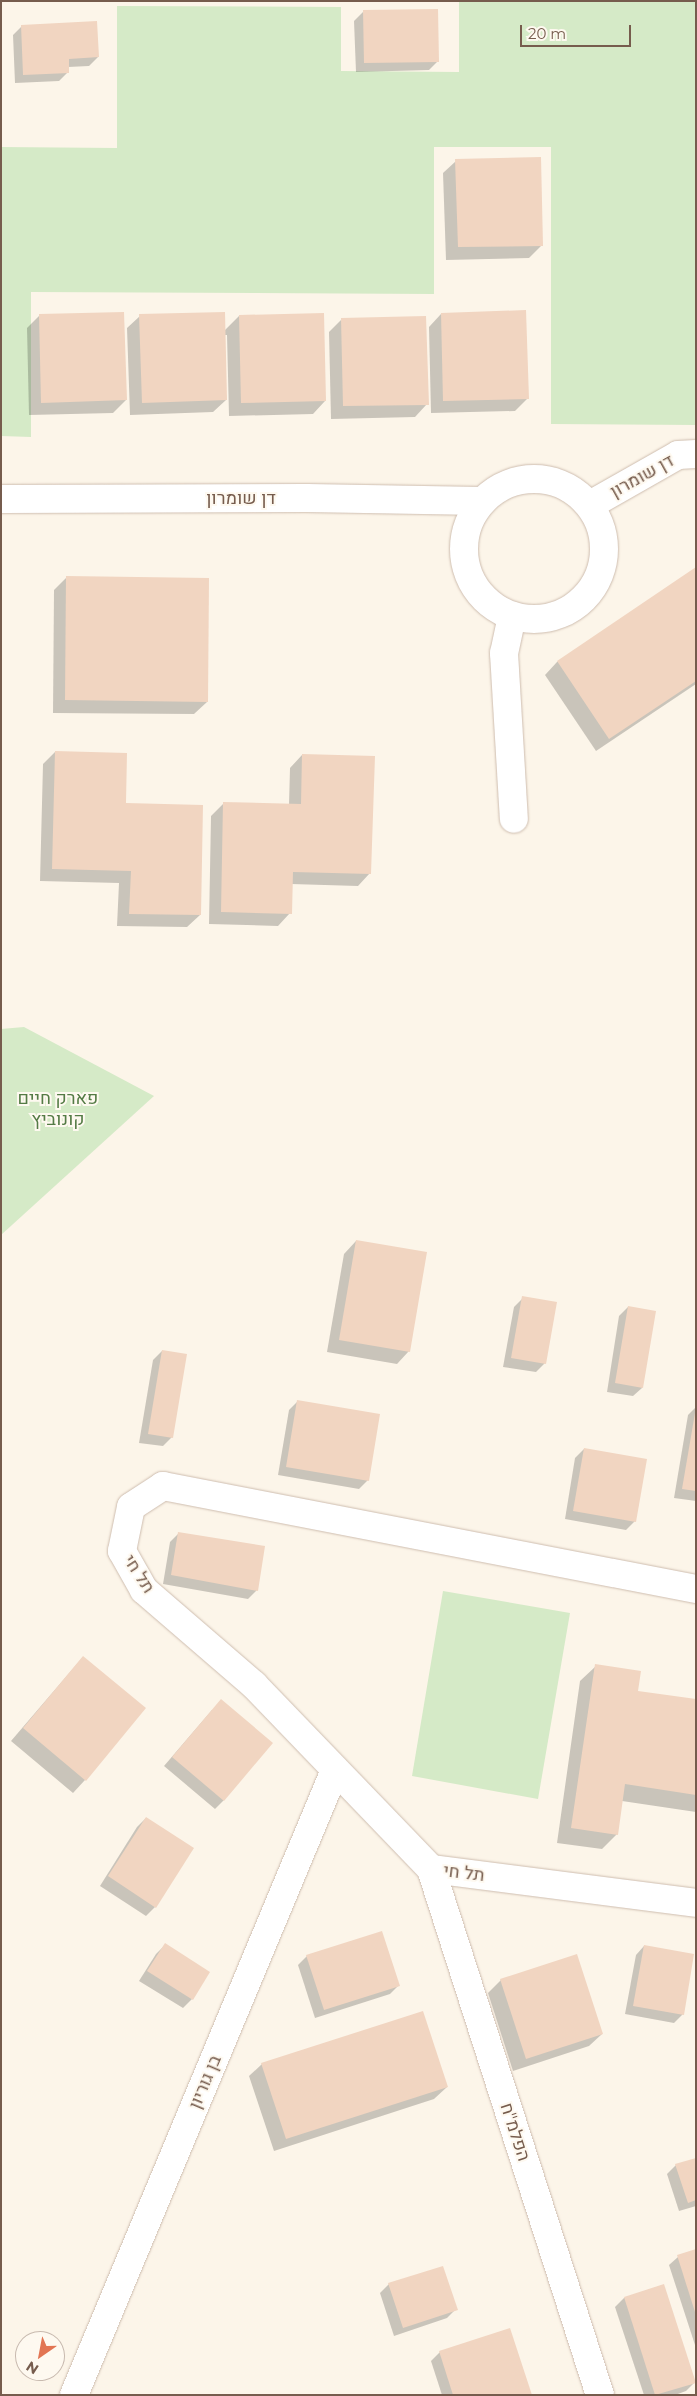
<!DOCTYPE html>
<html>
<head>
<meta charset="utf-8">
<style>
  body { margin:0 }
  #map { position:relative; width:697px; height:2396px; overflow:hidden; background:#fcf5e9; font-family:Montserrat,Heebo,sans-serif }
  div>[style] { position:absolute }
  .green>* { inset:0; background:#d5eac7 }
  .shadow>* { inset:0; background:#0003 }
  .building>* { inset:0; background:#f1d5c1 }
  .roads { filter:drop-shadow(0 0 1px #cebdaf) drop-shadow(0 0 1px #cebdaf) }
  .minor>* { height:28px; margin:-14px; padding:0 14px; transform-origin:14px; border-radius:14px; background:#fff }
  .minor>.ring { margin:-14px; padding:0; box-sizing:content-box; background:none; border:28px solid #fff; border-radius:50% }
  span { translate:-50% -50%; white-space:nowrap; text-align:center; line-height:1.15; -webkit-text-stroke:4px #fef9f0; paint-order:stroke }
  .street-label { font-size:18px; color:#765c4d }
  .park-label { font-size:18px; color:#547b45 }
  .frame { position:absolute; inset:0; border:2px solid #765c4d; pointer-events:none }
  .north { position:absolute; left:15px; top:2331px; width:50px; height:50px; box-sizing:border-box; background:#fef9f0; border:1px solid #c8baaf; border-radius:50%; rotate:213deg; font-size:14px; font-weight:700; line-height:20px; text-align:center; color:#765c4d }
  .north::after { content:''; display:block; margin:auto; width:18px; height:22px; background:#e27553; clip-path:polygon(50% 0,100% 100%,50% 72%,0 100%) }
  .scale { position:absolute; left:520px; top:25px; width:111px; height:22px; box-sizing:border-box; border:2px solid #765c4d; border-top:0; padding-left:6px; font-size:15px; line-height:18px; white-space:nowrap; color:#765c4d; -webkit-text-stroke:4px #fef9f0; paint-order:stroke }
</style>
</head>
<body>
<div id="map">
  <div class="green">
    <div style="clip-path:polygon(459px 1px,696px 1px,696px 425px,551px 424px,551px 147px,434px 147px,434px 294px,31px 292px,31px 437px,1px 436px,1px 147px,117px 148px,117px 6px,341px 7px,341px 71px,459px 72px)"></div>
    <div style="clip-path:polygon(24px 1027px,154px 1096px,1px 1235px,1px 1029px)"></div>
    <div style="clip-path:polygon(443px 1591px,570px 1613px,538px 1799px,412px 1776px)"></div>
  </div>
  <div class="shadow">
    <div style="clip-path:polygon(363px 12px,438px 61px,429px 70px,356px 72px,354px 21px)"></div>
    <div style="clip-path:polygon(22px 26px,98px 57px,89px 66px,68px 67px,68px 72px,59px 81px,15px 83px,13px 35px)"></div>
    <div style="clip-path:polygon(456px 161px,542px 245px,529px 258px,446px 260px,443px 173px)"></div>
    <div style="clip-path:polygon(441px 314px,528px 398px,515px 411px,431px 413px,429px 327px)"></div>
    <div style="clip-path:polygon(40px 315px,126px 400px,113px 413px,29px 415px,27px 328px)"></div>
    <div style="clip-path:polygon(140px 316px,224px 331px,239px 316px,325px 401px,313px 414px,229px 416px,227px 335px,224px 335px,226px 400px,213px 412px,130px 415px,127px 328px)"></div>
    <div style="clip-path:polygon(341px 320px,427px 404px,415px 417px,331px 419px,329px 332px)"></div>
    <div style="clip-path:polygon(696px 569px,696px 684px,596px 751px,545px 675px,557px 662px)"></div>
    <div style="clip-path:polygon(66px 578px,207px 702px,194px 714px,53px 713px,54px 590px)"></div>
    <div style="clip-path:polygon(55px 752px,124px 804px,200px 915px,187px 927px,117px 926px,119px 883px,40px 881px,43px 764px)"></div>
    <div style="clip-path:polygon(302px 755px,370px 873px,358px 886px,291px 884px,290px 913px,278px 926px,209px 924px,211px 816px,224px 803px,289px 805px,290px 768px)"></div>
    <div style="clip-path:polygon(356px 1241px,409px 1351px,397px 1364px,327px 1352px,344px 1254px)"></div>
    <div style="clip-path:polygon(523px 1298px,545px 1363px,536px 1372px,503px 1367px,514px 1307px)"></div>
    <div style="clip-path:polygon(628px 1307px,642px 1388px,633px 1396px,607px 1392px,619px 1316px)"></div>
    <div style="clip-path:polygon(162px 1351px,172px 1437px,163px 1446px,139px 1443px,153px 1360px)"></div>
    <div style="clip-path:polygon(298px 1401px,368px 1480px,359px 1489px,278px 1475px,289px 1410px)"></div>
    <div style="clip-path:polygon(696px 1407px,696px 1501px,674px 1498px,688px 1415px)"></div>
    <div style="clip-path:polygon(584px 1449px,635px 1521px,626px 1530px,565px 1519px,575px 1458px)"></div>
    <div style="clip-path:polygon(179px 1533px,257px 1590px,248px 1599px,163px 1584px,170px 1542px)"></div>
    <div style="clip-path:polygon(83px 1657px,85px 1780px,73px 1793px,11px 1741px)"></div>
    <div style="clip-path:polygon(596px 1666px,637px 1692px,696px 1701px,696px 1812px,622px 1801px,617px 1834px,602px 1849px,557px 1843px,580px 1681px)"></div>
    <div style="clip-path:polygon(212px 1710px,224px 1800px,215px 1809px,164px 1766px)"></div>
    <div style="clip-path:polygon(146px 1818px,155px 1907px,146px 1916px,100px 1886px,137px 1827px)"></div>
    <div style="clip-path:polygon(165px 1945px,192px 1999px,183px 2008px,139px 1981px,156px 1954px)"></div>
    <div style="clip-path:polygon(644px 1946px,683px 2014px,674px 2023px,625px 2014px,636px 1955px)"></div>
    <div style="clip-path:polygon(307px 1956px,399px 1985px,390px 1994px,315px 2018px,298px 1965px)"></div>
    <div style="clip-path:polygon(501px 1980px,602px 2034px,589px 2046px,513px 2071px,488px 1993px)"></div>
    <div style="clip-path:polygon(262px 2064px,447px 2087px,434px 2099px,274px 2151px,249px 2076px)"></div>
    <div style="clip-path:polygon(696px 2159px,696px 2206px,679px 2211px,667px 2174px,676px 2165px)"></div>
    <div style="clip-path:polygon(696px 2251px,696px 2344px,695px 2345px,669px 2265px,678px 2257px)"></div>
    <div style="clip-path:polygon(389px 2284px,456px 2309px,447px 2318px,394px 2336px,380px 2293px)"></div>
    <div style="clip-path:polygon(663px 2285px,695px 2382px,686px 2391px,675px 2395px,644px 2395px,615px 2307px,624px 2298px)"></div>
    <div style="clip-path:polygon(440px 2352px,531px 2395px,442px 2395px,431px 2361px)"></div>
  </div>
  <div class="building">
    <div style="clip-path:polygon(438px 9px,439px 62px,364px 63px,363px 10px)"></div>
    <div style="clip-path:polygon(97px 21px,99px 57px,69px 59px,69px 73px,23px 75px,21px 25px)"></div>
    <div style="clip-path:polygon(541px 157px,543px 246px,458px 247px,455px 159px)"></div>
    <div style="clip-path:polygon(526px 310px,529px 399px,443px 401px,441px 313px)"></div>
    <div style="clip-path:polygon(124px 312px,127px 400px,41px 403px,39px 314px)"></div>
    <div style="clip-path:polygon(225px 312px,227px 400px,142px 403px,139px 314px)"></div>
    <div style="clip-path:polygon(324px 313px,326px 401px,241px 403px,239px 315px)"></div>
    <div style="clip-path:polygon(426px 316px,429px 405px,343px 406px,341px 318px)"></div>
    <div style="clip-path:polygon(696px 567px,696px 681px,609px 739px,557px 661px)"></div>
    <div style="clip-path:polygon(66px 576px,209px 578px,208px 702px,65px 700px)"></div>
    <div style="clip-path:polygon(55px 751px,127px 753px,126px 803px,203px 805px,201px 915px,129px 914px,131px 871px,52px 869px)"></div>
    <div style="clip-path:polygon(302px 754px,375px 756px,371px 874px,293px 872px,292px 914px,221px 912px,223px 802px,301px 804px)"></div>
    <div style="clip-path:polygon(356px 1240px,427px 1252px,410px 1352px,339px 1340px)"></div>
    <div style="clip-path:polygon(522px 1296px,557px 1302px,546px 1364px,511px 1358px)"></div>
    <div style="clip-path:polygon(628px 1306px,656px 1311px,643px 1388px,615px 1383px)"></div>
    <div style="clip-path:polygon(162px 1350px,187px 1354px,173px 1438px,148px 1434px)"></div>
    <div style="clip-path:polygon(297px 1400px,380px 1414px,369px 1481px,286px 1467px)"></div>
    <div style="clip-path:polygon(695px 1413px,696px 1413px,696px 1491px,682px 1489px)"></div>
    <div style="clip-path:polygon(584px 1448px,647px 1459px,636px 1522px,573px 1511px)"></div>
    <div style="clip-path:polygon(178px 1532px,265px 1546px,258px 1591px,171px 1575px)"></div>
    <div style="clip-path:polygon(83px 1656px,146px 1708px,86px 1781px,23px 1728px)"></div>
    <div style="clip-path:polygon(595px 1664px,641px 1671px,638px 1691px,696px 1699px,696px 1795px,625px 1784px,618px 1835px,571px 1828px)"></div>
    <div style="clip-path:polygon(221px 1699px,273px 1743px,224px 1801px,172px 1757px)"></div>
    <div style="clip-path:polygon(146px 1817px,194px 1848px,156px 1908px,108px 1876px)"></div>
    <div style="clip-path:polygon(382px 1931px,400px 1986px,324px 2010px,306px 1955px)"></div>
    <div style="clip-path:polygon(165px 1943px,210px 1972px,193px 2000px,147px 1971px)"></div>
    <div style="clip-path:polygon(644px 1945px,694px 1954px,684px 2015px,633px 2006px)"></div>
    <div style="clip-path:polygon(577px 1954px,603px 2034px,526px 2059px,500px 1979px)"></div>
    <div style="clip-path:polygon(423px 2011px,448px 2087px,286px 2139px,261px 2063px)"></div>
    <div style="clip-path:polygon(696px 2158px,696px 2200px,688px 2203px,675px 2164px)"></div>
    <div style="clip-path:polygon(696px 2249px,696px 2312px,695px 2312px,677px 2255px)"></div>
    <div style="clip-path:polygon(443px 2266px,458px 2310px,403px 2328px,388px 2283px)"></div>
    <div style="clip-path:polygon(664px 2284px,696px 2383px,655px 2395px,624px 2297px)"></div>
    <div style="clip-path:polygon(510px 2328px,532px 2395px,453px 2395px,439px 2351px)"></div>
  </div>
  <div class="roads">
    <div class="minor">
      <div class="ring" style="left:464px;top:479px;width:112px;height:112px"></div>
      <div style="left:1px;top:499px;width:306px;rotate:-0.2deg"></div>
      <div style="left:307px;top:498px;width:174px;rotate:1deg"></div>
      <div style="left:590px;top:505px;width:101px;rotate:-29.6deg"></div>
      <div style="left:678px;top:455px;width:18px;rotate:-3deg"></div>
      <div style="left:512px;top:616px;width:38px;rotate:102deg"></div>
      <div style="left:504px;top:653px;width:166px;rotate:86.6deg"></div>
      <div style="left:696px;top:1589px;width:543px;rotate:-169.06deg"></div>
      <div style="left:163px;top:1486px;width:38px;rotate:147deg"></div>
      <div style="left:131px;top:1507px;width:45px;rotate:101.6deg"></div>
      <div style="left:122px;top:1551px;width:45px;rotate:60.6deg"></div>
      <div style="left:144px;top:1590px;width:145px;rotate:40.8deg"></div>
      <div style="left:254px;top:1685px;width:255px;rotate:46.1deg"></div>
      <div style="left:431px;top:1869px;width:267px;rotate:7.3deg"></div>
      <div style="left:431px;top:1869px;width:552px;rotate:72.19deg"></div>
      <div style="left:74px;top:2395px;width:677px;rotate:-67.33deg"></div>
    </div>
  </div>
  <div class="street-label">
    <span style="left:642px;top:476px;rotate:-29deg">דן שומרון</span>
    <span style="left:241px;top:498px">דן שומרון</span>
    <span style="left:139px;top:1574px;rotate:57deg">תל חי</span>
    <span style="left:464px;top:1873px;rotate:7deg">תל חי</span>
    <span style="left:205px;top:2082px;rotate:-67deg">בן גוריון</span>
    <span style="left:515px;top:2132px;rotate:72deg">הפלמ"ח</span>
  </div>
  <div class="park-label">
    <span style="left:58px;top:1109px">פארק חיים<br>קונוביץ</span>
  </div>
  <div class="frame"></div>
  <div class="north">N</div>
  <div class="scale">20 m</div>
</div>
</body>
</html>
